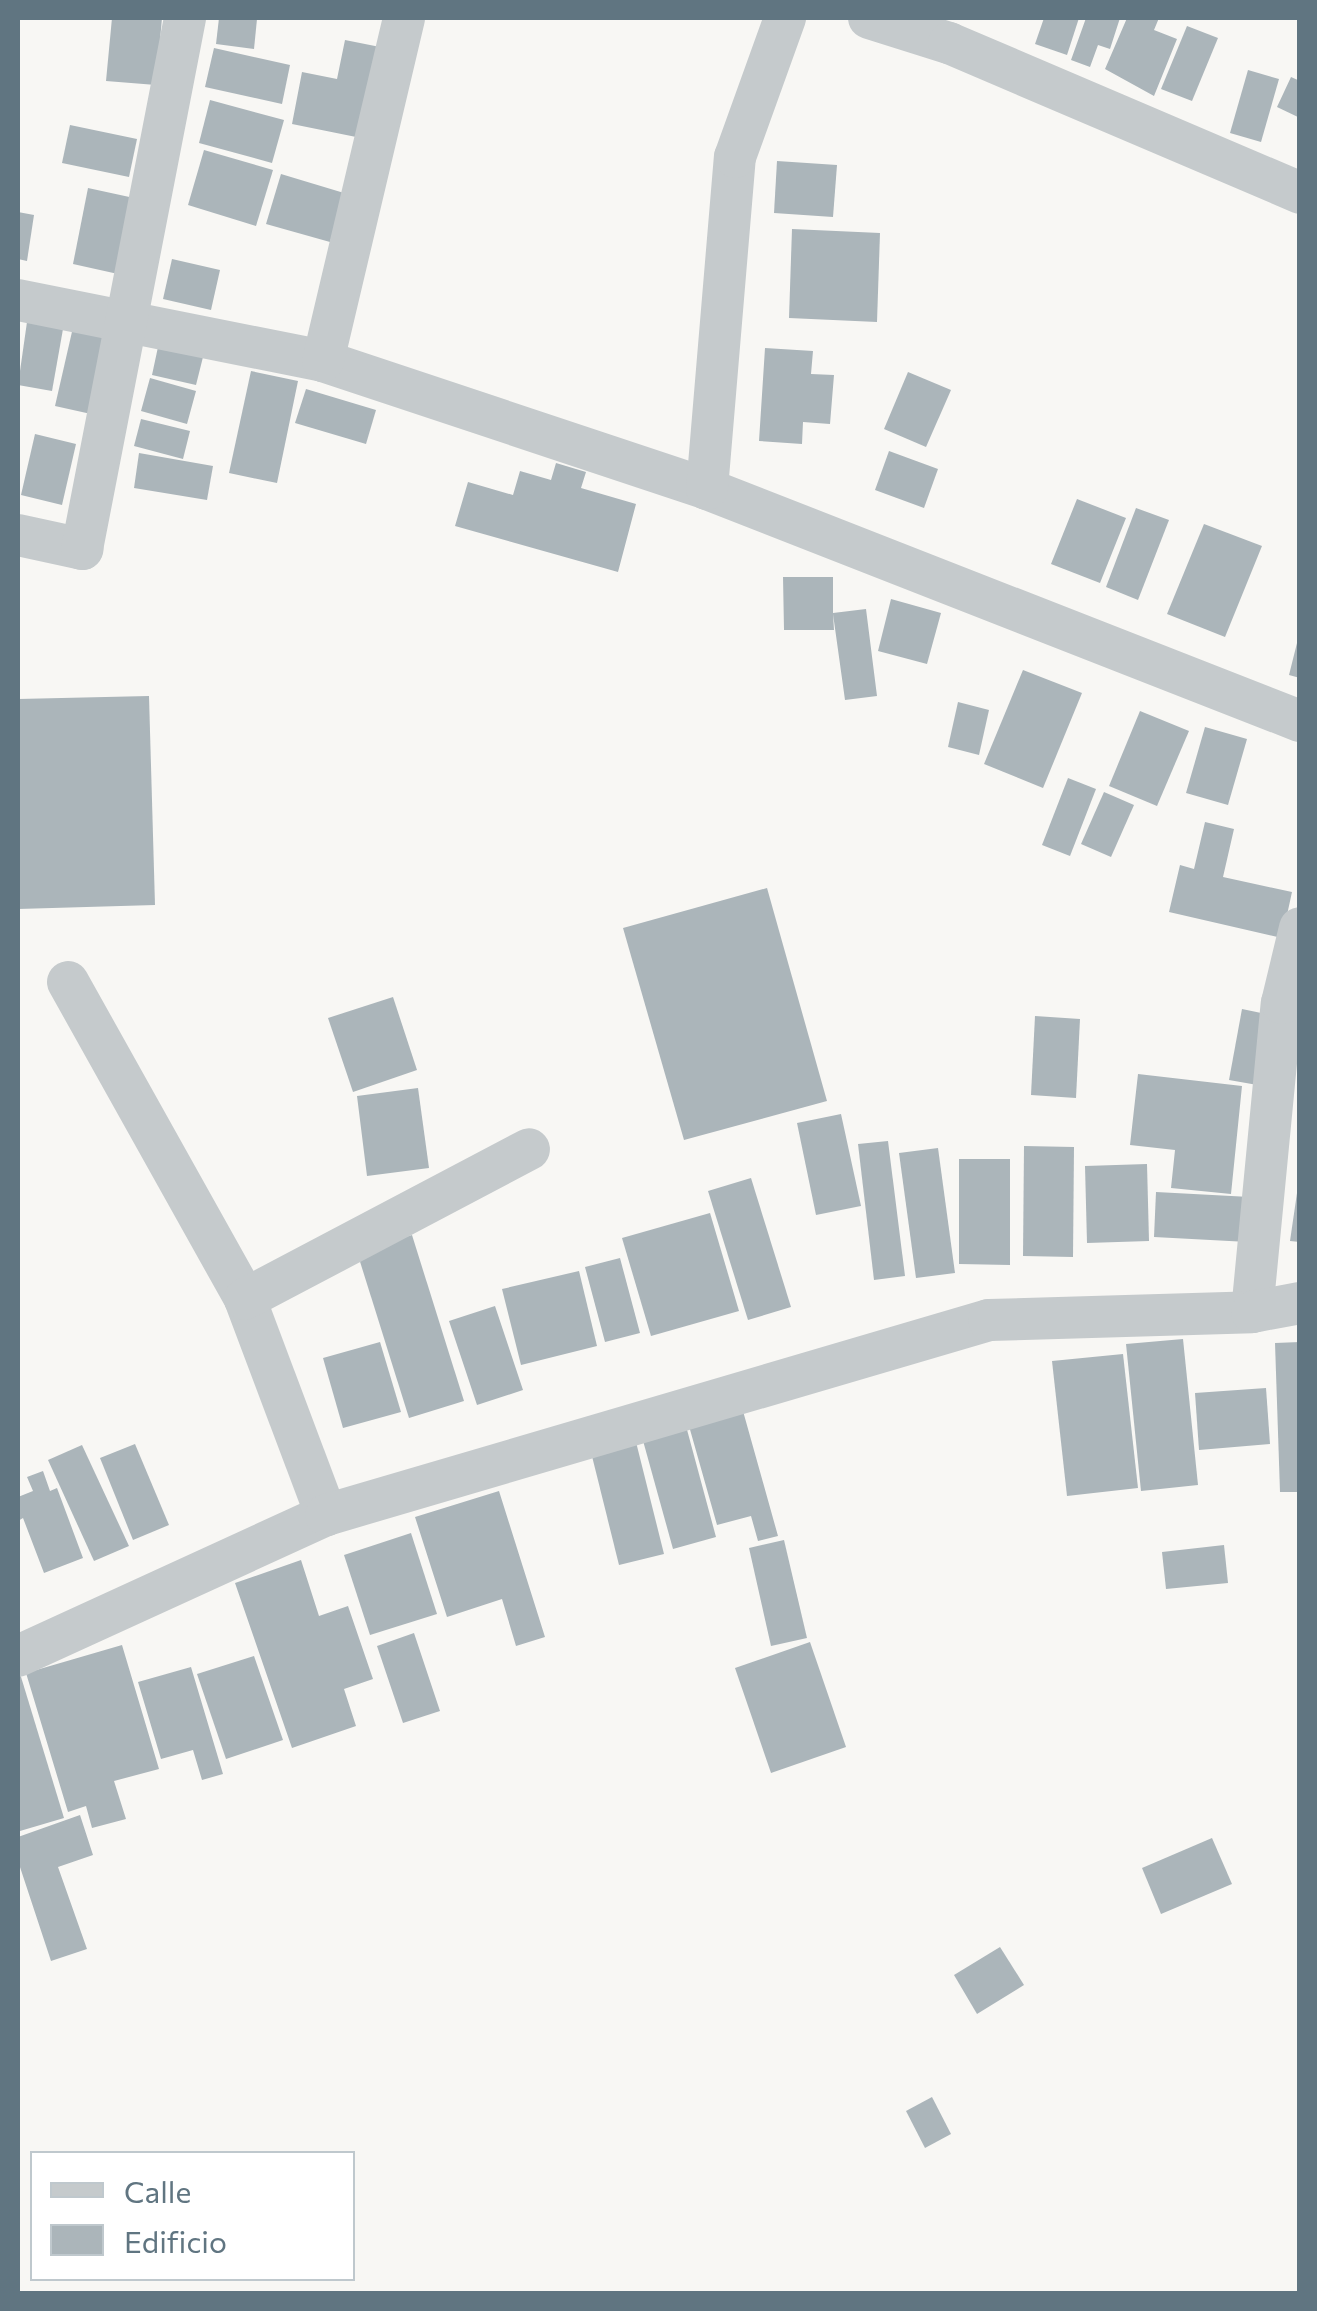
<!DOCTYPE html>
<html>
<head>
<meta charset="utf-8">
<style>
  body { margin:0 }
  #map { position:relative; width:1317px; height:2311px; overflow:hidden; background:#f8f7f4; font-family:Commissioner,sans-serif }
  div>[style] { position:absolute }
  .building>* { inset:0; background:#abb5ba }
  .minor>* { height:42px; margin:-21px; padding:0 21px; transform-origin:21px; border-radius:21px; background:#c5cacc }
  span { translate:-50% -50%; white-space:nowrap; text-align:center; line-height:1.15; -webkit-text-stroke:10px #fff; paint-order:stroke }
  .frame { position:absolute; inset:0; border:20px solid #607581; pointer-events:none }
  .legend { position:absolute; left:30px; top:2151px; width:325px; height:130px; box-sizing:border-box; background:#fff; border:2px solid #bfc8cd; margin:0; padding:12px 18px; list-style:none; font-size:30px; color:#607581 }
  .legend li { display:flex; align-items:center; gap:20px; height:50px }
  .legend b { width:50px; border:2px solid #bfc8cd }
</style>
</head>
<body>
<div id="map">
  <div class="building">
    <div style="clip-path:polygon(112px 18px,162px 18px,156px 85px,106px 81px)"></div>
    <div style="clip-path:polygon(219px 18px,257px 19px,254px 49px,216px 44px)"></div>
    <div style="clip-path:polygon(1044px 18px,1079px 18px,1067px 55px,1035px 44px)"></div>
    <div style="clip-path:polygon(1086px 18px,1120px 18px,1110px 49px,1098px 45px,1090px 67px,1071px 60px)"></div>
    <div style="clip-path:polygon(1127px 18px,1159px 18px,1154px 30px,1177px 39px,1154px 96px,1105px 69px)"></div>
    <div style="clip-path:polygon(1187px 26px,1218px 38px,1192px 101px,1161px 89px)"></div>
    <div style="clip-path:polygon(345px 40px,385px 48px,366px 139px,292px 124px,302px 72px,337px 79px)"></div>
    <div style="clip-path:polygon(214px 48px,290px 65px,282px 104px,205px 87px)"></div>
    <div style="clip-path:polygon(1248px 70px,1279px 79px,1261px 142px,1230px 133px)"></div>
    <div style="clip-path:polygon(1291px 77px,1300px 81px,1300px 118px,1277px 107px)"></div>
    <div style="clip-path:polygon(210px 100px,284px 120px,272px 163px,199px 143px)"></div>
    <div style="clip-path:polygon(70px 125px,137px 139px,129px 177px,62px 163px)"></div>
    <div style="clip-path:polygon(204px 150px,273px 170px,256px 226px,188px 205px)"></div>
    <div style="clip-path:polygon(777px 161px,837px 165px,833px 217px,774px 213px)"></div>
    <div style="clip-path:polygon(281px 174px,344px 193px,330px 242px,266px 224px)"></div>
    <div style="clip-path:polygon(88px 188px,134px 198px,118px 274px,73px 264px)"></div>
    <div style="clip-path:polygon(18px 212px,34px 215px,27px 261px,18px 259px)"></div>
    <div style="clip-path:polygon(792px 229px,880px 233px,877px 322px,789px 318px)"></div>
    <div style="clip-path:polygon(172px 259px,220px 270px,211px 310px,163px 299px)"></div>
    <div style="clip-path:polygon(27px 322px,63px 329px,52px 391px,18px 385px)"></div>
    <div style="clip-path:polygon(74px 323px,109px 332px,91px 414px,55px 406px)"></div>
    <div style="clip-path:polygon(158px 347px,203px 357px,196px 385px,152px 375px)"></div>
    <div style="clip-path:polygon(765px 348px,813px 351px,811px 374px,834px 375px,830px 424px,803px 422px,802px 444px,759px 441px)"></div>
    <div style="clip-path:polygon(251px 371px,298px 381px,277px 483px,229px 473px)"></div>
    <div style="clip-path:polygon(908px 372px,951px 390px,926px 447px,884px 429px)"></div>
    <div style="clip-path:polygon(150px 378px,196px 391px,187px 424px,141px 411px)"></div>
    <div style="clip-path:polygon(306px 389px,376px 410px,366px 444px,295px 423px)"></div>
    <div style="clip-path:polygon(141px 419px,190px 431px,183px 459px,134px 446px)"></div>
    <div style="clip-path:polygon(35px 434px,76px 444px,62px 505px,21px 495px)"></div>
    <div style="clip-path:polygon(889px 451px,938px 469px,924px 508px,875px 490px)"></div>
    <div style="clip-path:polygon(139px 453px,213px 466px,207px 500px,134px 488px)"></div>
    <div style="clip-path:polygon(556px 463px,586px 472px,581px 488px,636px 504px,618px 572px,455px 526px,468px 482px,513px 495px,520px 471px,551px 480px)"></div>
    <div style="clip-path:polygon(1077px 499px,1126px 518px,1100px 583px,1051px 564px)"></div>
    <div style="clip-path:polygon(1136px 508px,1169px 520px,1138px 600px,1106px 587px)"></div>
    <div style="clip-path:polygon(1204px 524px,1262px 546px,1225px 637px,1167px 614px)"></div>
    <div style="clip-path:polygon(783px 577px,833px 577px,833px 613px,866px 609px,877px 696px,845px 700px,833px 614px,834px 630px,784px 630px)"></div>
    <div style="clip-path:polygon(891px 599px,941px 613px,927px 664px,878px 651px)"></div>
    <div style="clip-path:polygon(1298px 639px,1300px 639px,1300px 678px,1289px 675px)"></div>
    <div style="clip-path:polygon(1023px 670px,1082px 693px,1043px 788px,984px 764px)"></div>
    <div style="clip-path:polygon(149px 696px,155px 905px,18px 909px,18px 699px)"></div>
    <div style="clip-path:polygon(958px 702px,989px 710px,979px 755px,948px 747px)"></div>
    <div style="clip-path:polygon(1140px 711px,1189px 731px,1157px 806px,1109px 786px)"></div>
    <div style="clip-path:polygon(1205px 727px,1247px 739px,1228px 805px,1186px 793px)"></div>
    <div style="clip-path:polygon(1068px 778px,1096px 789px,1070px 856px,1042px 845px)"></div>
    <div style="clip-path:polygon(1104px 792px,1134px 805px,1111px 857px,1081px 844px)"></div>
    <div style="clip-path:polygon(1205px 822px,1234px 829px,1223px 877px,1292px 892px,1282px 938px,1169px 912px,1180px 865px,1194px 869px)"></div>
    <div style="clip-path:polygon(767px 888px,827px 1101px,684px 1140px,623px 928px)"></div>
    <div style="clip-path:polygon(393px 997px,417px 1070px,353px 1092px,328px 1018px)"></div>
    <div style="clip-path:polygon(1242px 1009px,1276px 1016px,1263px 1086px,1229px 1080px)"></div>
    <div style="clip-path:polygon(1035px 1016px,1080px 1019px,1076px 1098px,1031px 1095px)"></div>
    <div style="clip-path:polygon(1138px 1074px,1242px 1086px,1231px 1194px,1171px 1188px,1175px 1150px,1130px 1145px)"></div>
    <div style="clip-path:polygon(418px 1088px,429px 1168px,367px 1176px,357px 1096px)"></div>
    <div style="clip-path:polygon(841px 1114px,861px 1206px,816px 1215px,797px 1123px)"></div>
    <div style="clip-path:polygon(888px 1141px,905px 1276px,874px 1280px,858px 1144px)"></div>
    <div style="clip-path:polygon(1024px 1146px,1074px 1147px,1073px 1257px,1023px 1256px)"></div>
    <div style="clip-path:polygon(938px 1148px,955px 1273px,916px 1278px,899px 1153px)"></div>
    <div style="clip-path:polygon(959px 1159px,1010px 1159px,1010px 1265px,959px 1264px)"></div>
    <div style="clip-path:polygon(1147px 1164px,1149px 1241px,1087px 1243px,1085px 1166px)"></div>
    <div style="clip-path:polygon(751px 1178px,791px 1307px,748px 1320px,708px 1191px)"></div>
    <div style="clip-path:polygon(1156px 1192px,1250px 1197px,1248px 1242px,1154px 1237px)"></div>
    <div style="clip-path:polygon(1297px 1193px,1300px 1193px,1300px 1242px,1290px 1241px)"></div>
    <div style="clip-path:polygon(710px 1213px,739px 1311px,651px 1336px,622px 1238px)"></div>
    <div style="clip-path:polygon(412px 1235px,464px 1401px,409px 1418px,357px 1252px)"></div>
    <div style="clip-path:polygon(620px 1258px,640px 1333px,605px 1342px,585px 1267px)"></div>
    <div style="clip-path:polygon(579px 1271px,597px 1346px,521px 1365px,502px 1289px)"></div>
    <div style="clip-path:polygon(495px 1306px,523px 1390px,477px 1405px,449px 1321px)"></div>
    <div style="clip-path:polygon(1183px 1339px,1198px 1485px,1141px 1491px,1126px 1344px)"></div>
    <div style="clip-path:polygon(380px 1342px,401px 1412px,343px 1428px,323px 1358px)"></div>
    <div style="clip-path:polygon(1300px 1342px,1300px 1492px,1280px 1492px,1275px 1343px)"></div>
    <div style="clip-path:polygon(1123px 1354px,1138px 1488px,1067px 1496px,1052px 1361px)"></div>
    <div style="clip-path:polygon(1266px 1388px,1270px 1444px,1199px 1450px,1195px 1393px)"></div>
    <div style="clip-path:polygon(743px 1411px,778px 1536px,758px 1541px,751px 1516px,717px 1525px,689px 1426px)"></div>
    <div style="clip-path:polygon(686px 1426px,716px 1537px,673px 1549px,642px 1437px)"></div>
    <div style="clip-path:polygon(634px 1434px,664px 1554px,619px 1565px,589px 1444px)"></div>
    <div style="clip-path:polygon(135px 1444px,169px 1525px,133px 1540px,100px 1458px)"></div>
    <div style="clip-path:polygon(82px 1445px,129px 1546px,94px 1561px,48px 1460px)"></div>
    <div style="clip-path:polygon(43px 1471px,50px 1491px,57px 1488px,83px 1558px,44px 1573px,23px 1518px,18px 1521px,18px 1497px,33px 1491px,27px 1477px)"></div>
    <div style="clip-path:polygon(499px 1491px,545px 1637px,516px 1646px,502px 1599px,447px 1617px,415px 1517px)"></div>
    <div style="clip-path:polygon(411px 1533px,437px 1614px,370px 1635px,344px 1555px)"></div>
    <div style="clip-path:polygon(784px 1540px,807px 1638px,771px 1646px,749px 1548px)"></div>
    <div style="clip-path:polygon(1224px 1545px,1228px 1583px,1166px 1589px,1162px 1552px)"></div>
    <div style="clip-path:polygon(301px 1560px,319px 1616px,348px 1606px,373px 1679px,344px 1689px,356px 1726px,292px 1748px,235px 1583px)"></div>
    <div style="clip-path:polygon(414px 1633px,440px 1711px,403px 1723px,377px 1646px)"></div>
    <div style="clip-path:polygon(810px 1642px,846px 1747px,771px 1773px,735px 1668px)"></div>
    <div style="clip-path:polygon(122px 1645px,159px 1769px,114px 1781px,126px 1819px,92px 1828px,86px 1806px,68px 1812px,26px 1673px)"></div>
    <div style="clip-path:polygon(254px 1656px,283px 1740px,226px 1759px,197px 1674px)"></div>
    <div style="clip-path:polygon(18px 1667px,64px 1818px,20px 1831px,18px 1824px)"></div>
    <div style="clip-path:polygon(191px 1667px,223px 1774px,202px 1780px,193px 1750px,161px 1759px,138px 1682px)"></div>
    <div style="clip-path:polygon(80px 1815px,93px 1855px,58px 1867px,87px 1949px,51px 1961px,18px 1861px,18px 1837px)"></div>
    <div style="clip-path:polygon(1212px 1838px,1232px 1884px,1161px 1914px,1142px 1868px)"></div>
    <div style="clip-path:polygon(1000px 1947px,1024px 1985px,977px 2014px,954px 1975px)"></div>
    <div style="clip-path:polygon(932px 2097px,951px 2134px,925px 2148px,906px 2111px)"></div>
  </div>
  <div class="minor">
    <div style="left:869px;top:18px;width:84px;rotate:17.4deg"></div>
    <div style="left:949px;top:43px;width:382px;rotate:23.1deg"></div>
    <div style="left:18px;top:300px;width:311px;rotate:11.3deg"></div>
    <div style="left:323px;top:361px;width:405px;rotate:18.4deg"></div>
    <div style="left:707px;top:489px;width:637px;rotate:21.37deg"></div>
    <div style="left:323px;top:361px;width:352px;rotate:-76.7deg"></div>
    <div style="left:707px;top:489px;width:333px;rotate:-85.2deg"></div>
    <div style="left:735px;top:157px;width:148px;rotate:-70.2deg"></div>
    <div style="left:18px;top:535px;width:66px;rotate:12.3deg"></div>
    <div style="left:82px;top:549px;width:541px;rotate:-79.02deg"></div>
    <div style="left:68px;top:982px;width:363px;rotate:60.8deg"></div>
    <div style="left:245px;top:1299px;width:231px;rotate:69.4deg"></div>
    <div style="left:245px;top:1299px;width:321px;rotate:-27.8deg"></div>
    <div style="left:1252px;top:1312px;width:310px;rotate:-84.5deg"></div>
    <div style="left:1282px;top:1003px;width:77px;rotate:-76.5deg"></div>
    <div style="left:18px;top:1656px;width:339px;rotate:-24.6deg"></div>
    <div style="left:326px;top:1515px;width:691px;rotate:-16.39deg"></div>
    <div style="left:989px;top:1320px;width:263px;rotate:-1.7deg"></div>
    <div style="left:1252px;top:1312px;width:49px;rotate:-10.6deg"></div>
  </div>
  <div class="frame"></div>
  <ul class="legend">
  <li><b style="height:12px;background:#c5cacc"></b>Calle</li>
  <li><b style="height:28px;background:#abb5ba"></b>Edificio</li>
  </ul>
</div>
</body>
</html>
